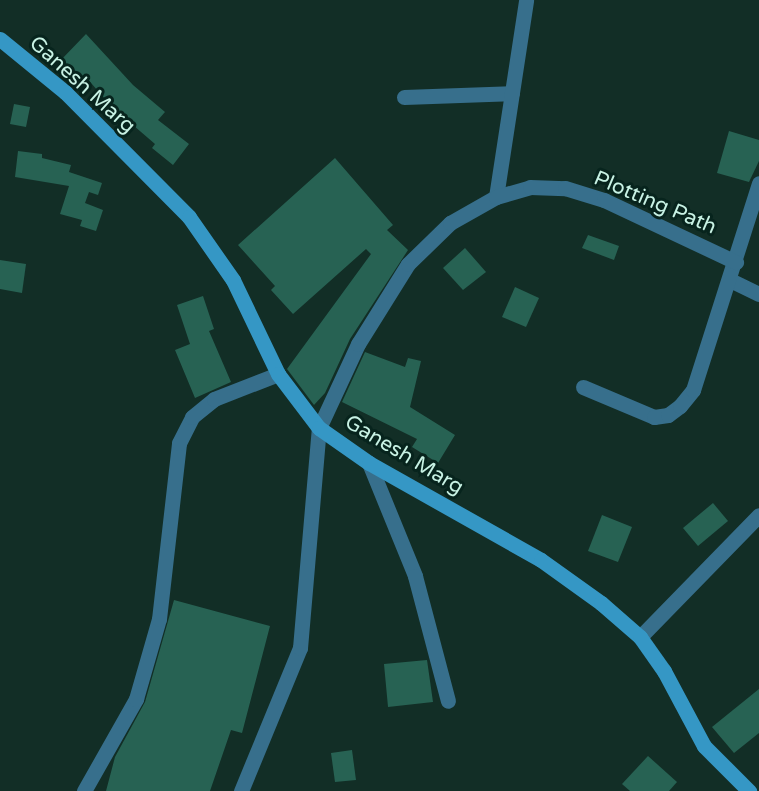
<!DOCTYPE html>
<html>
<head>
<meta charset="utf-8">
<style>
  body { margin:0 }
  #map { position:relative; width:759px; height:791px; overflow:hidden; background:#122e26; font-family:"Varela Round",sans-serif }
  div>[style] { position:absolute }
  .building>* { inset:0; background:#276253 }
  .street>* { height:15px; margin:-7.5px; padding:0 7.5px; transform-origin:7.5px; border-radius:7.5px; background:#376f8c }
  .secondary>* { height:15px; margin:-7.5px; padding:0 7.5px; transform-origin:7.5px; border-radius:7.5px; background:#3597c5 }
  span { translate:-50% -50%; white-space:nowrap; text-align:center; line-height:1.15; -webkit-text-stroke:6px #07241d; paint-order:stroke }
  .street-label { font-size:21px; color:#c8f2e4 }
</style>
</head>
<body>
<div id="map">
  <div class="building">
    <div style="clip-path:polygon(86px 34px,133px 85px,165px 112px,158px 120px,189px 144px,173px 165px,152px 148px,155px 144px,112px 107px,84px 75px,79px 80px,60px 61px)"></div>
    <div style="clip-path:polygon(14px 104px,30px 107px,26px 127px,10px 124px)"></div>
    <div style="clip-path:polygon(729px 131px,759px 140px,759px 161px,749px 182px,717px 173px)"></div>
    <div style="clip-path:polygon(18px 151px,42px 154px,42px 158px,71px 165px,69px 172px,102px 183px,98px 195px,89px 192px,85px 203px,103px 210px,96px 231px,80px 226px,82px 220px,60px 214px,69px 186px,15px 177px)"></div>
    <div style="clip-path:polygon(335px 158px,393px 225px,387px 230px,408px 250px,350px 339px,325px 393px,314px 405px,287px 369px,371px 254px,366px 249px,293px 314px,271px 290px,275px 286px,238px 245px)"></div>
    <div style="clip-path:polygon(588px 235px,619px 246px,614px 260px,582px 248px)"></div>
    <div style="clip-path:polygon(465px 248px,486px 272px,463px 290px,443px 268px)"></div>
    <div style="clip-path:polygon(0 260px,26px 264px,22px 293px,0 289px)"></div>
    <div style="clip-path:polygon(515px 287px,539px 298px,526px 327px,502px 317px)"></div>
    <div style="clip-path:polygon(203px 296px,214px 329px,209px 331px,231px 382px,195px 398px,175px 350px,190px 344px,177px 305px)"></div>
    <div style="clip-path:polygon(365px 352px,405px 367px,408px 358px,421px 361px,410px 407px,455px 435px,438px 463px,412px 447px,417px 439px,342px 402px)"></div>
    <div style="clip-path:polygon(713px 503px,728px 521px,698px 546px,683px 528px)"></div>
    <div style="clip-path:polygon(602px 515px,632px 527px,618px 562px,588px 551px)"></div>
    <div style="clip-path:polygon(174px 600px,270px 626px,242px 733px,231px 730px,210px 791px,106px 791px,115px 757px,145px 702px)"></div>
    <div style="clip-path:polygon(427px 660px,433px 702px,388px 707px,384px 664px)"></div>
    <div style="clip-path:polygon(759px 689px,759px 733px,734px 753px,712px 727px)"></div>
    <div style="clip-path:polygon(352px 750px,356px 780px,335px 782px,331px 753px)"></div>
    <div style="clip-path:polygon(648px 756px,677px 782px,669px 791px,630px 791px,622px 784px)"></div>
  </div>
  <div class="street">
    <div style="left:404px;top:97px;width:108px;rotate:-2.1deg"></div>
    <div style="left:496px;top:197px;width:199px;rotate:-81.3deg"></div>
    <div style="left:730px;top:280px;width:32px;rotate:26deg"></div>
    <div style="left:583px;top:387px;width:77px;rotate:22.9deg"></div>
    <div style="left:654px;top:417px;width:14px;rotate:-8deg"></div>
    <div style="left:668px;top:415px;width:15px;rotate:-37deg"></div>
    <div style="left:680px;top:406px;width:21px;rotate:-51deg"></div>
    <div style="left:693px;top:390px;width:217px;rotate:-72.3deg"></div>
    <div style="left:369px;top:463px;width:122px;rotate:67.8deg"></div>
    <div style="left:415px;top:576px;width:129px;rotate:75.2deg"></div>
    <div style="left:640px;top:637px;width:170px;rotate:-45.7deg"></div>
    <div style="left:84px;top:791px;width:106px;rotate:-60.5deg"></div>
    <div style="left:136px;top:699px;width:83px;rotate:-74deg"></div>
    <div style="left:159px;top:619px;width:177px;rotate:-83.5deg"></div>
    <div style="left:179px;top:443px;width:29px;rotate:-63deg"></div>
    <div style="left:192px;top:417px;width:28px;rotate:-39deg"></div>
    <div style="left:214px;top:399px;width:69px;rotate:-21.3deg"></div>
    <div style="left:241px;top:791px;width:155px;rotate:-67.6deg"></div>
    <div style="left:300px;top:648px;width:221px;rotate:-85.1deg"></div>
    <div style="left:319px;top:428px;width:93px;rotate:-65.1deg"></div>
    <div style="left:358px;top:344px;width:94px;rotate:-58deg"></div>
    <div style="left:408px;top:264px;width:59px;rotate:-44.3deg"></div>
    <div style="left:450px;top:223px;width:53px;rotate:-29.5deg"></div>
    <div style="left:496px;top:197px;width:35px;rotate:-16deg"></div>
    <div style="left:530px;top:187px;width:35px;rotate:2deg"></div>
    <div style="left:565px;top:188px;width:41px;rotate:17.1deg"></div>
    <div style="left:604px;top:200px;width:146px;rotate:25.2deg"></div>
  </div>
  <div class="secondary">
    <div style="left:0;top:39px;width:84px;rotate:39.2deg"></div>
    <div style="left:65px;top:92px;width:176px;rotate:45.2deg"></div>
    <div style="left:189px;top:217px;width:77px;rotate:55.1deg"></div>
    <div style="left:233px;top:280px;width:104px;rotate:64.4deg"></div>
    <div style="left:278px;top:374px;width:68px;rotate:52.8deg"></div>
    <div style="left:319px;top:428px;width:61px;rotate:35deg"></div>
    <div style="left:369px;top:463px;width:197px;rotate:29.4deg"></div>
    <div style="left:541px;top:560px;width:74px;rotate:35.6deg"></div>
    <div style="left:601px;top:603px;width:52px;rotate:41.1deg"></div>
    <div style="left:640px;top:637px;width:42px;rotate:54.8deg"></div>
    <div style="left:664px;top:671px;width:85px;rotate:61.9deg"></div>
    <div style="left:704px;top:746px;width:64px;rotate:45deg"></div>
  </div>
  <div class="street-label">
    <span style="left:82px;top:85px;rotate:42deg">Ganesh Marg</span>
    <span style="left:655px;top:203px;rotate:23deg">Plotting Path</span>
    <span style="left:404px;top:455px;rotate:31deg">Ganesh Marg</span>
  </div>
</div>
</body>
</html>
